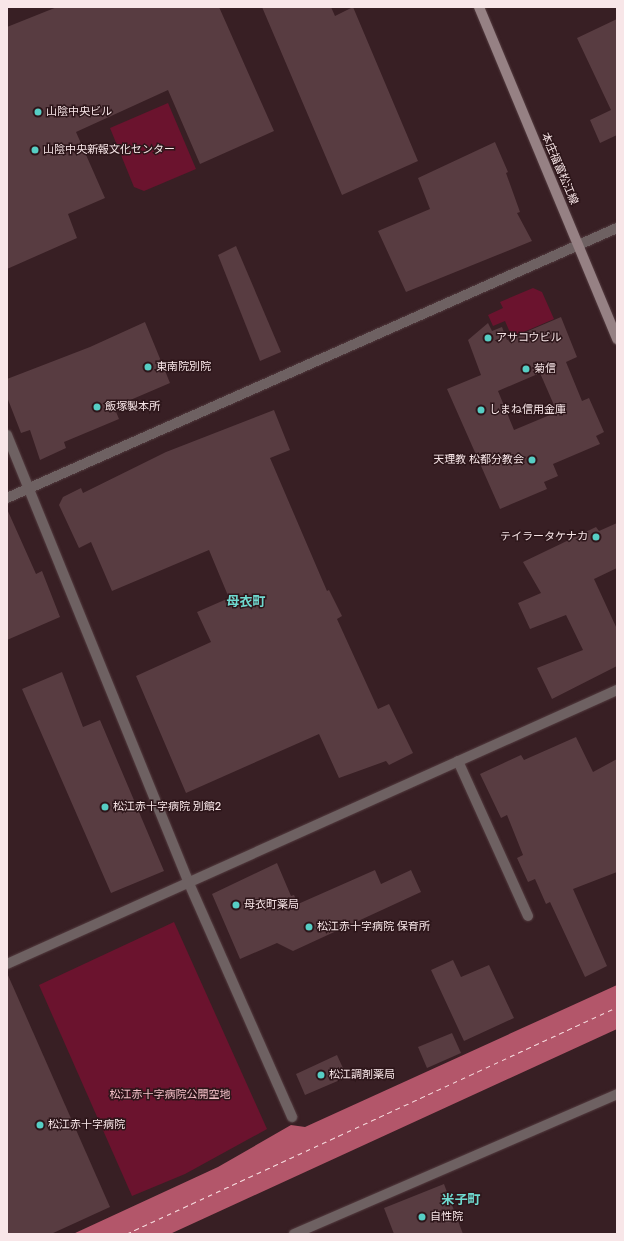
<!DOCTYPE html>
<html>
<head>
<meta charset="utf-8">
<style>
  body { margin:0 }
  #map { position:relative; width:624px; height:1241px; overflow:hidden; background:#381f24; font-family:Rubik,"Noto Sans JP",sans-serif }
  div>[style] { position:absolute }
  .green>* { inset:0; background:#6b132e }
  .water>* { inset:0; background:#b3566a }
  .ferry>* { height:1px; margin-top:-0.5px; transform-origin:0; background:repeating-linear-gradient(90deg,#f6dbde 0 5px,transparent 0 9px) }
  .building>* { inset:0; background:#583c41 }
  .roads { filter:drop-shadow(0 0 1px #533b3f) drop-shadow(0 0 1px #533b3f) }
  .minor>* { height:10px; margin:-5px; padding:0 5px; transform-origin:5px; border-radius:5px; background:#6e6162 }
  .tertiary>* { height:10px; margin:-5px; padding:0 5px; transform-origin:5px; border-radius:5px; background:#6e6162 }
  .secondary>* { height:10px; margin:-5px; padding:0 5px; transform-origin:5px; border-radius:5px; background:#968184 }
  .dots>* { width:11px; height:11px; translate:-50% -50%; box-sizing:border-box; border:2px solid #2d161a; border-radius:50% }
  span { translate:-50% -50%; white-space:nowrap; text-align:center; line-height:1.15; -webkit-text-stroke:3px #2d161a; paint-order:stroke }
  .poi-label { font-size:11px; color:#f8e6e8 }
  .left { translate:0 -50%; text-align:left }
  .right { translate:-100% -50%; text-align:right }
  .street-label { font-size:11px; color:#f8e6e8 }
  .park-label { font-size:11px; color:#f4c0c8 }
  .quarter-label { font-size:13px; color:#6fdad0; font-weight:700 }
  .frame { position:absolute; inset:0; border:8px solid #f8e6e8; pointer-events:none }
</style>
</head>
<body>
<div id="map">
  <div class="green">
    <div style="clip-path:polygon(168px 103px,196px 169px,144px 191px,134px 187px,110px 128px)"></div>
    <div style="clip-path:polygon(533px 288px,542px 292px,554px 319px,512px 337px,505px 321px,493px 326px,488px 315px,503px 308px,500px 302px)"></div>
    <div style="clip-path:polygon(174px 922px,267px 1129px,185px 1174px,132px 1196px,39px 985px)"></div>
  </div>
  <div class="water">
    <div style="clip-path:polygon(617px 985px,617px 1029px,170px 1234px,73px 1234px,218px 1167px,291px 1125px,305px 1127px)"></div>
  </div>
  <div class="ferry">
    <div style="left:126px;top:1234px;width:541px;rotate:-24.81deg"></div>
  </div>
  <div class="building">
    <div style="clip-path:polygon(57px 7px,219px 7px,274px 131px,200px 164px,168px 90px,76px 132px,105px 198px,68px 214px,77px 238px,7px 269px,7px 27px)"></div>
    <div style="clip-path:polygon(262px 7px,331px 7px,335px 16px,353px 7px,418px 161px,342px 195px)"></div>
    <div style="clip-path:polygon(617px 19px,617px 135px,600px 143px,590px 120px,611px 110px,577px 38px)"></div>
    <div style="clip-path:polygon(495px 142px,508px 172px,506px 173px,520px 212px,517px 213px,532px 241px,406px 292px,378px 231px,430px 209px,418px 178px)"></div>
    <div style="clip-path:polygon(236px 246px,281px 352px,260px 361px,218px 255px)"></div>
    <div style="clip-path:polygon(evenodd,561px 317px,577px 357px,566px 362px,582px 401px,589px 398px,604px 432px,596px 436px,600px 444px,553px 464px,558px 476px,544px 482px,547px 489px,500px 509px,447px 389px,481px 375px,468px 340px,488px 323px,492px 331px,502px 327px,507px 340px,561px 317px,540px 373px,557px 412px,514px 430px,498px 391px,540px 373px)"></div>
    <div style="clip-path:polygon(145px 322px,170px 383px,114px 407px,119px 419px,64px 442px,66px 448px,40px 460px,30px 430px,21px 433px,7px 397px,7px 379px,90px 347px)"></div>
    <div style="clip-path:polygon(274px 410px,290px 450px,270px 458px,327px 591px,329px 590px,342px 616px,337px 619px,378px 709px,389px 704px,413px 753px,389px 765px,386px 761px,339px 778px,319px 734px,186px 793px,136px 676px,211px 642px,197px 612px,229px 598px,209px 550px,112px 591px,91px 542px,79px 548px,59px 505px,63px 497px,81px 488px,83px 493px,166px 452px)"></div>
    <div style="clip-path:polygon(7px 509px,36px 574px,42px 571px,60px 617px,7px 640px)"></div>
    <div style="clip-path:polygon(617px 523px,617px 568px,594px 579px,617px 629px,617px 666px,552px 699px,537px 668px,583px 650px,566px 615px,530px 629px,518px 603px,541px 593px,523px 562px,596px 527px,599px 531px)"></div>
    <div style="clip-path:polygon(62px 672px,83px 727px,100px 720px,164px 871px,111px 893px,22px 689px)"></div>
    <div style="clip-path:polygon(576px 737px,593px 772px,617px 759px,617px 872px,573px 889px,607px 966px,585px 977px,550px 902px,546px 904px,535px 879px,528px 882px,517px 858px,523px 855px,507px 815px,501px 818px,480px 774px,521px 755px,524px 760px)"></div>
    <div style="clip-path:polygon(277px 863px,291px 896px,294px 895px,298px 904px,375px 870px,381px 884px,411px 870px,421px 892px,293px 951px,277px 943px,240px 959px,212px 894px)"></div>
    <div style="clip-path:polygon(453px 960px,461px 977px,489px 965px,514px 1018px,464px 1041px,431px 970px)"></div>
    <div style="clip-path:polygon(7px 973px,110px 1207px,51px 1234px,7px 1234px)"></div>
    <div style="clip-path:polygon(452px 1033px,461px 1053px,427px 1068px,418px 1047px)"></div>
    <div style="clip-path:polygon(337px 1055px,347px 1077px,305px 1095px,296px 1074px)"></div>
    <div style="clip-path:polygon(444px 1184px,463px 1234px,394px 1234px,384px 1208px)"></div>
  </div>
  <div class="roads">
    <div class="minor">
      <div style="left:7px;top:435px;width:481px;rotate:67.9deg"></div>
      <div style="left:188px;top:881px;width:258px;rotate:66.2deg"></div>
      <div style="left:458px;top:761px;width:170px;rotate:65.7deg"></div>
      <div style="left:294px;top:1234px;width:352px;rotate:-23.4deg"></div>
    </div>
    <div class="tertiary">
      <div style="left:7px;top:498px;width:667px;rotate:-23.88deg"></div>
      <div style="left:7px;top:964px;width:669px;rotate:-24.19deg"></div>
    </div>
    <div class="secondary">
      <div style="left:479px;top:7px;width:360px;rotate:67.4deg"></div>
    </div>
  </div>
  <div class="dots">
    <div style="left:38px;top:112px;background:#56cec4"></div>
    <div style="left:35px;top:150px;background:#56cec4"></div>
    <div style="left:488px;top:338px;background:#56cec4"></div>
    <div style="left:148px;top:367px;background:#56cec4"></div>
    <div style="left:526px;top:369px;background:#56cec4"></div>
    <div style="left:97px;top:407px;background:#56cec4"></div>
    <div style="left:481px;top:410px;background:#56cec4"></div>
    <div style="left:532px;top:460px;background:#56cec4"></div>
    <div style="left:596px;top:537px;background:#56cec4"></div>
    <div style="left:105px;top:807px;background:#56cec4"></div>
    <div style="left:236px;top:905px;background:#56cec4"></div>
    <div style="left:309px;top:927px;background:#56cec4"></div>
    <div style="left:321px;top:1075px;background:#56cec4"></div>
    <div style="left:40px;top:1125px;background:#56cec4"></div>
    <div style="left:422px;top:1217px;background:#56cec4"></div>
  </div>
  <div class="poi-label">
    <span class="left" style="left:46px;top:112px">山陰中央ビル</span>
    <span class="left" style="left:43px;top:150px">山陰中央新報文化センター</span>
    <span class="left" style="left:496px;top:338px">アサコウビル</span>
    <span class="left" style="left:156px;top:367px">東南院別院</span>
    <span class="left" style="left:534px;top:369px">菊信</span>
    <span class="left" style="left:105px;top:407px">飯塚製本所</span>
    <span class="left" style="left:489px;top:410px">しまね信用金庫</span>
    <span class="right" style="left:524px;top:460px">天理教 松都分教会</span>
    <span class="right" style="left:588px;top:537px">テイラータケナカ</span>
    <span class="left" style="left:113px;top:807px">松江赤十字病院 別館2</span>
    <span class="left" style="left:244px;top:905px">母衣町薬局</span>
    <span class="left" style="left:317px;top:927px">松江赤十字病院 保育所</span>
    <span class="left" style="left:329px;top:1075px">松江調剤薬局</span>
    <span class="left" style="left:48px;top:1125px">松江赤十字病院</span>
    <span class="left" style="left:430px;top:1217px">自性院</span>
  </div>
  <div class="street-label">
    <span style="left:559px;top:169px;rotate:67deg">本庄福富松江線</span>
  </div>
  <div class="park-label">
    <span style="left:170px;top:1095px">松江赤十字病院公開空地</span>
  </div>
  <div class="quarter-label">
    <span style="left:246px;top:602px">母衣町</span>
    <span style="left:461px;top:1200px">米子町</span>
  </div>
  <div class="frame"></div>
</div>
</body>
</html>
